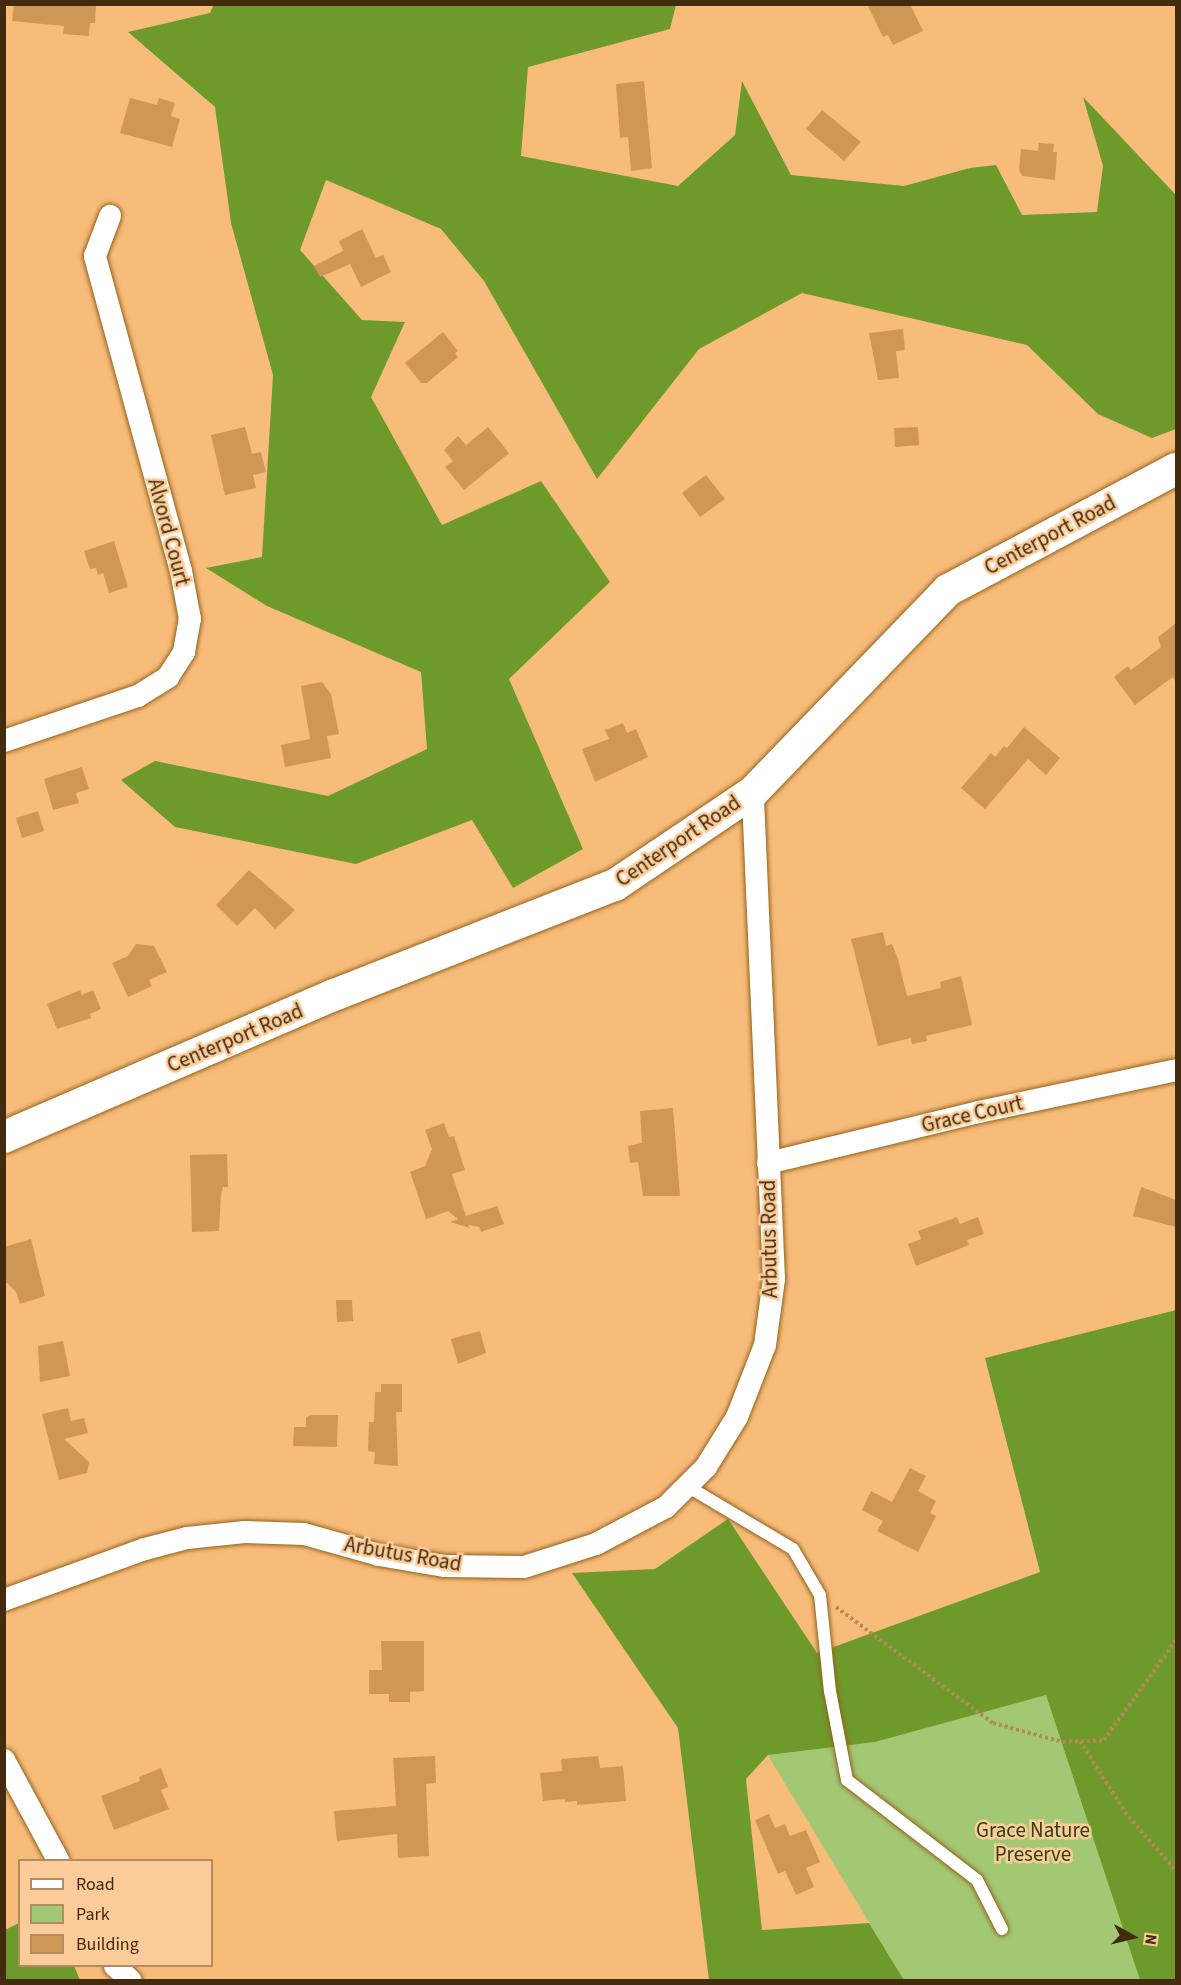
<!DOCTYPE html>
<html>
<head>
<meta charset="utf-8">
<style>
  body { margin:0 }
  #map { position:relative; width:1181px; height:1985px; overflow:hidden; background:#f7bc7a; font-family:"Source Sans 3",sans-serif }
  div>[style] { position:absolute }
  .green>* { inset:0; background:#a2c874 }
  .forest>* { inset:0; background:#6e9a2c }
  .building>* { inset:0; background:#cf9755 }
  .path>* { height:4px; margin-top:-2px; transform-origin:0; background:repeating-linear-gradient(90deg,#b68854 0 3px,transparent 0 6px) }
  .roads { filter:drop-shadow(0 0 2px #96611a) drop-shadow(0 0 2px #96611a) }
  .service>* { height:12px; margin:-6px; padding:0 6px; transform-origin:6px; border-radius:6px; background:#fff }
  .minor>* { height:22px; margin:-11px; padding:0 11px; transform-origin:11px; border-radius:11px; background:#fff }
  .secondary>* { height:32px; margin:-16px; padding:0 16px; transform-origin:16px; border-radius:16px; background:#fff }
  span { translate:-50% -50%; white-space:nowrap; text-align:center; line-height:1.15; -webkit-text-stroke:5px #fbcc99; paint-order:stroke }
  .street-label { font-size:21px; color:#422b0f }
  .park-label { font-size:21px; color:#2e4015 }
  .frame { position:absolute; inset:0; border:6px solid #422b0f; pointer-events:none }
  .legend { position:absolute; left:18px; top:1859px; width:195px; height:108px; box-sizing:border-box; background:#fbcc99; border:2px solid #b18c62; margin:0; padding:8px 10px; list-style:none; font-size:18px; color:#422b0f }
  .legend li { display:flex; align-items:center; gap:12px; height:30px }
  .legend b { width:30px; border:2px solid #b18c62 }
  .north { position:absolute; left:1103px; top:1907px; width:60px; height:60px; -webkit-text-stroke:4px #fbcc99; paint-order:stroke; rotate:98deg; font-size:16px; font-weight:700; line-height:24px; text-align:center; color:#422b0f }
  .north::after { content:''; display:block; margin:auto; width:21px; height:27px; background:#422b0f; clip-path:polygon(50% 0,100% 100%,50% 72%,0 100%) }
</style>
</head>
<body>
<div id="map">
  <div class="green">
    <div style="clip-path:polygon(728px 1519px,875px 1742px,1176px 1659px,1176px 1980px,904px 1980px,655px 1569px)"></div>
  </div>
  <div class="forest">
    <div style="clip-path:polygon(214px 4px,676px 5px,670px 29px,528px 67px,521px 156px,678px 186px,735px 135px,742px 81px,791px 175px,904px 186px,970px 168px,996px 165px,1022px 215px,1097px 212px,1103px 166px,1083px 97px,1176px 195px,1176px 429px,1152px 438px,1098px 414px,1027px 345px,802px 293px,699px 349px,597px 479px,484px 281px,441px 229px,326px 180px,300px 250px,362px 320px,405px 322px,371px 397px,442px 525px,541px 481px,610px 582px,509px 679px,583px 849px,513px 888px,472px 820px,356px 864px,175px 827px,121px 780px,155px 761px,328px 796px,427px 749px,421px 672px,267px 606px,206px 568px,262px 557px,273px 375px,231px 223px,215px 107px,128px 32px,210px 13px)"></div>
    <div style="clip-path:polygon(1176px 1310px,1176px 1980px,1140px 1980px,1046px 1695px,875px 1742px,768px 1755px,746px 1779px,762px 1930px,869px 1923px,904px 1980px,709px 1980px,678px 1728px,572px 1573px,655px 1569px,728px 1519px,817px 1653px,1040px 1572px,985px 1358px)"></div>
    <div style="clip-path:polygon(19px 1923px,20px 1966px,74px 1966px,80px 1980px,5px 1980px,5px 1930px)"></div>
  </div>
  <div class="building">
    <div style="clip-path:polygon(14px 4px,96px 4px,95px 23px,90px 23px,89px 36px,63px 34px,64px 26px,12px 21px)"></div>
    <div style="clip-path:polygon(867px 4px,910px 4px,923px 31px,893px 45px,888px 35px,883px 37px)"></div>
    <div style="clip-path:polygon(644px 81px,652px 168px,631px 171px,628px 137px,620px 138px,616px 84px)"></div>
    <div style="clip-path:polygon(130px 98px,157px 105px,159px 98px,175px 103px,171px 116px,180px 119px,172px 147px,120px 133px)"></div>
    <div style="clip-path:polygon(822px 110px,861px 142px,844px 161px,806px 129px)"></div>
    <div style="clip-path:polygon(1039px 143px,1054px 144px,1053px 152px,1057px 152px,1055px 180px,1022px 176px,1019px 170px,1021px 149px,1038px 151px)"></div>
    <div style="clip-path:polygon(362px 229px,376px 258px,383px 255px,391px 272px,361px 287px,350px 264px,320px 277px,314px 266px,343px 251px,339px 241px)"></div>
    <div style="clip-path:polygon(903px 329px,905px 350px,896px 351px,899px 378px,878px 380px,869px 333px)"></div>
    <div style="clip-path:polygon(443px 332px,458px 351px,455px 353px,458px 357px,427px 383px,421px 383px,405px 363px)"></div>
    <div style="clip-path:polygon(245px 427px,252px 454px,261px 452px,266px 472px,253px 475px,256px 488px,225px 495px,211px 435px)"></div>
    <div style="clip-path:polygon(488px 427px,509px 453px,464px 490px,445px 467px,453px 461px,444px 450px,458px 436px,466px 445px)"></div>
    <div style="clip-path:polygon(918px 427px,919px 445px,895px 447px,894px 428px)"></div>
    <div style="clip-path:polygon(706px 475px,725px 499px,700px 517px,682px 493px)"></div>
    <div style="clip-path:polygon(114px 541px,128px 587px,109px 593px,103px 573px,98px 575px,96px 568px,90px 569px,84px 551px)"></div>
    <div style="clip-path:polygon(1176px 623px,1176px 683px,1173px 677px,1135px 705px,1114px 677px,1128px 666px,1131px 670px,1161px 647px,1158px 637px)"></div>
    <div style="clip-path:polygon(322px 682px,331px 694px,339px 734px,327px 736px,331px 758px,285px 767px,281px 745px,310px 739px,301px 686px)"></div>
    <div style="clip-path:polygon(623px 723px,627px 733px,636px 729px,648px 757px,595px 782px,582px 749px,609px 739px,605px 730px)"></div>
    <div style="clip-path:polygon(1024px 727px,1060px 758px,1046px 775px,1028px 759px,985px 809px,961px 788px,991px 753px,995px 757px,1004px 746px,1007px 748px)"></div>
    <div style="clip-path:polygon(82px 767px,89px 789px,76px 793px,79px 803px,53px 810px,44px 779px)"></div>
    <div style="clip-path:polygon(38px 811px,44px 831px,22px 838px,16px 818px)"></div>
    <div style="clip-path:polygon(249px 870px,295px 910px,275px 929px,255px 908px,237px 926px,216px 905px)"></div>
    <div style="clip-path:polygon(883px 932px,886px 946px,892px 944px,898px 959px,907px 996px,941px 988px,940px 982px,961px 976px,972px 1025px,926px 1036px,927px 1041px,912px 1044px,911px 1038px,878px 1046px,851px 939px)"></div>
    <div style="clip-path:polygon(136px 944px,154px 946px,167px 972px,149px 980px,152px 986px,128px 997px,112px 963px,128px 956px)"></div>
    <div style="clip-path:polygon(80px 990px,82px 995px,93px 990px,101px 1009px,90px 1014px,91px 1018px,57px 1029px,47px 1004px)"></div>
    <div style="clip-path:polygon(673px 1108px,680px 1196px,643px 1196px,638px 1162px,630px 1163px,628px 1146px,642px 1143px,640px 1111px)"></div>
    <div style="clip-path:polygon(444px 1123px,449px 1137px,454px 1136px,465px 1170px,452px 1174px,466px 1216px,497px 1206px,504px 1224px,481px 1232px,479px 1227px,468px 1225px,470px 1228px,450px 1222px,458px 1219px,448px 1211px,426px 1219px,410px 1172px,425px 1166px,432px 1149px,425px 1130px)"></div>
    <div style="clip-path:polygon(227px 1154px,228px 1187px,223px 1187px,221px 1195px,219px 1231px,192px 1232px,190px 1155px)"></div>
    <div style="clip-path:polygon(1141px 1187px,1176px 1200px,1176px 1227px,1133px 1216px)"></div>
    <div style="clip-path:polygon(957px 1217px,960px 1224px,978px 1217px,984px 1234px,967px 1240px,969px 1245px,916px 1266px,908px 1244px,921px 1239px,918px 1231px)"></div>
    <div style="clip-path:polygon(31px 1239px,45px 1296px,20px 1304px,16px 1292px,4px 1280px,4px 1247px)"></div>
    <div style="clip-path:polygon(336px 1300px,352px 1300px,353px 1321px,337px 1322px)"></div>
    <div style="clip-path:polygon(480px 1331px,486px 1353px,458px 1364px,451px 1339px)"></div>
    <div style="clip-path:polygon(63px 1341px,70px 1376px,40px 1382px,38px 1346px)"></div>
    <div style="clip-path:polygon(381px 1384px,402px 1384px,402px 1412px,396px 1412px,398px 1466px,374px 1464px,375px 1452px,368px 1451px,369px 1422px,374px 1422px,375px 1392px,381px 1392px)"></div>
    <div style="clip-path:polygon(68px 1408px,71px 1421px,84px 1418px,88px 1433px,64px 1439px,89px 1462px,87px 1473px,59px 1480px,42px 1414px)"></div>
    <div style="clip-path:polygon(312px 1415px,338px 1415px,337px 1447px,293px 1446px,294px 1427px,306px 1427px,306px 1417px)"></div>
    <div style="clip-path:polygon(910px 1468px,926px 1476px,918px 1491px,936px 1501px,930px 1513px,936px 1516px,918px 1552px,877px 1531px,883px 1521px,862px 1510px,871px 1491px,892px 1502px)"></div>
    <div style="clip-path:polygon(381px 1641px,424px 1641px,424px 1691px,410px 1692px,410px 1702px,389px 1702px,389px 1694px,369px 1694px,369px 1670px,382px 1670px)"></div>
    <div style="clip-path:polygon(435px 1756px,436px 1783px,426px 1784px,429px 1856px,398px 1858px,397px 1834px,337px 1841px,334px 1811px,396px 1806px,393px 1758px)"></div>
    <div style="clip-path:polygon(598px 1756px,600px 1768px,623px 1766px,626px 1801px,577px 1805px,577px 1801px,565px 1802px,565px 1799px,543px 1801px,540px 1773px,562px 1771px,561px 1759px)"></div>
    <div style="clip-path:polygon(161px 1768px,168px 1787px,161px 1790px,169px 1809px,114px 1830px,101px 1796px,140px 1781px,139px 1777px)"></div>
    <div style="clip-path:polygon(769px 1814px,775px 1828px,785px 1824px,790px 1836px,806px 1830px,820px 1862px,806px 1868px,814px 1887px,796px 1895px,785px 1871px,778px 1874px,755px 1820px)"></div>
  </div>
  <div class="path">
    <div style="left:836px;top:1607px;width:195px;rotate:36.5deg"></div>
    <div style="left:993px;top:1723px;width:73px;rotate:15.2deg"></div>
    <div style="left:1063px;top:1742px;width:41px;rotate:-2.8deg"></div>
    <div style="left:1104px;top:1740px;width:123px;rotate:-54.2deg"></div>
    <div style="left:1080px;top:1741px;width:84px;rotate:57.6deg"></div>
    <div style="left:1125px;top:1812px;width:78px;rotate:49.2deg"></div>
  </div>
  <div class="roads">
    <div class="service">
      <div style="left:687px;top:1486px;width:123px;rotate:30.7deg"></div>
      <div style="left:793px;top:1549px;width:53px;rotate:59.6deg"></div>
      <div style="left:820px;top:1595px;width:97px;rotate:84.1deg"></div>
      <div style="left:830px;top:1691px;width:91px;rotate:79.2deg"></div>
      <div style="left:847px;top:1780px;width:164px;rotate:37.6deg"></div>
      <div style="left:977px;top:1880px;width:55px;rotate:63deg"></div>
    </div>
    <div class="minor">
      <div style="left:4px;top:741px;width:141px;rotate:-18.6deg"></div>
      <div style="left:138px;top:696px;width:36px;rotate:-32deg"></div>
      <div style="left:168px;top:677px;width:30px;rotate:-57deg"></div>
      <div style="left:184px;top:652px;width:34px;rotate:-80deg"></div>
      <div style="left:190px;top:619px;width:49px;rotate:-100.6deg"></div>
      <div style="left:181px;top:571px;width:327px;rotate:-105.3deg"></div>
      <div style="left:95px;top:256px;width:43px;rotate:-69.4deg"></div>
      <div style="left:768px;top:1163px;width:217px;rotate:-13.6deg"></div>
      <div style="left:979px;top:1112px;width:201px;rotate:-12deg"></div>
      <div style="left:4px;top:1600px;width:150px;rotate:-19.9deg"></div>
      <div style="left:145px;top:1549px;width:43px;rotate:-14.7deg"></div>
      <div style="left:187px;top:1538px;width:58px;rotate:-5.9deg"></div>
      <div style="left:245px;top:1532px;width:59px;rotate:1.9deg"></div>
      <div style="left:304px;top:1534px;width:78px;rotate:15.6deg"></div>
      <div style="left:379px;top:1555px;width:67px;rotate:9.5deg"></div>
      <div style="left:445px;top:1566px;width:79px;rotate:0.7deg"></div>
      <div style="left:524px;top:1567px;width:76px;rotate:-17.7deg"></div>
      <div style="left:596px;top:1544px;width:79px;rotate:-27.9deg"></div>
      <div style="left:666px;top:1507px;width:57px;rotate:-45deg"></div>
      <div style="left:706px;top:1467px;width:59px;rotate:-58.2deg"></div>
      <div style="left:737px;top:1417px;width:77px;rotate:-68.7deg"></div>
      <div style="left:765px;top:1345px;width:67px;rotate:-82.2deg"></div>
      <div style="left:774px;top:1279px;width:487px;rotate:-92.5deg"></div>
      <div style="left:4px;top:1760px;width:114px;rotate:61.6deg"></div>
      <div style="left:115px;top:1966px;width:21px;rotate:43deg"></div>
    </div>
    <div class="secondary">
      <div style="left:4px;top:1137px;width:359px;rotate:-23.3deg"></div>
      <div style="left:334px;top:995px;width:302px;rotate:-21.4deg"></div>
      <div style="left:615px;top:885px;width:166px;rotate:-34deg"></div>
      <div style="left:753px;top:792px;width:281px;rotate:-46deg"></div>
      <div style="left:948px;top:590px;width:258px;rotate:-28deg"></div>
    </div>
  </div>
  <div class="street-label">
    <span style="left:169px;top:532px;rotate:75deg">Alvord Court</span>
    <span style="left:1050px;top:535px;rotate:-28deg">Centerport Road</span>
    <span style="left:678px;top:841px;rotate:-34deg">Centerport Road</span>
    <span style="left:235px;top:1038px;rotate:-23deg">Centerport Road</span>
    <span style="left:972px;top:1114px;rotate:-13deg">Grace Court</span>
    <span style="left:769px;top:1239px;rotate:-91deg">Arbutus Road</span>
    <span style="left:403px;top:1554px;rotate:10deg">Arbutus Road</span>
  </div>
  <div class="park-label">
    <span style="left:1033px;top:1842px">Grace Nature<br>Preserve</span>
  </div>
  <div class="frame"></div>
  <ul class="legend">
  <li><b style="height:8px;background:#fff"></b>Road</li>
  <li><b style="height:16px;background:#a2c874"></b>Park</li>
  <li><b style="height:16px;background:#cf9755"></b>Building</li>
  </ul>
  <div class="north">N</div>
</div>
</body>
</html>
